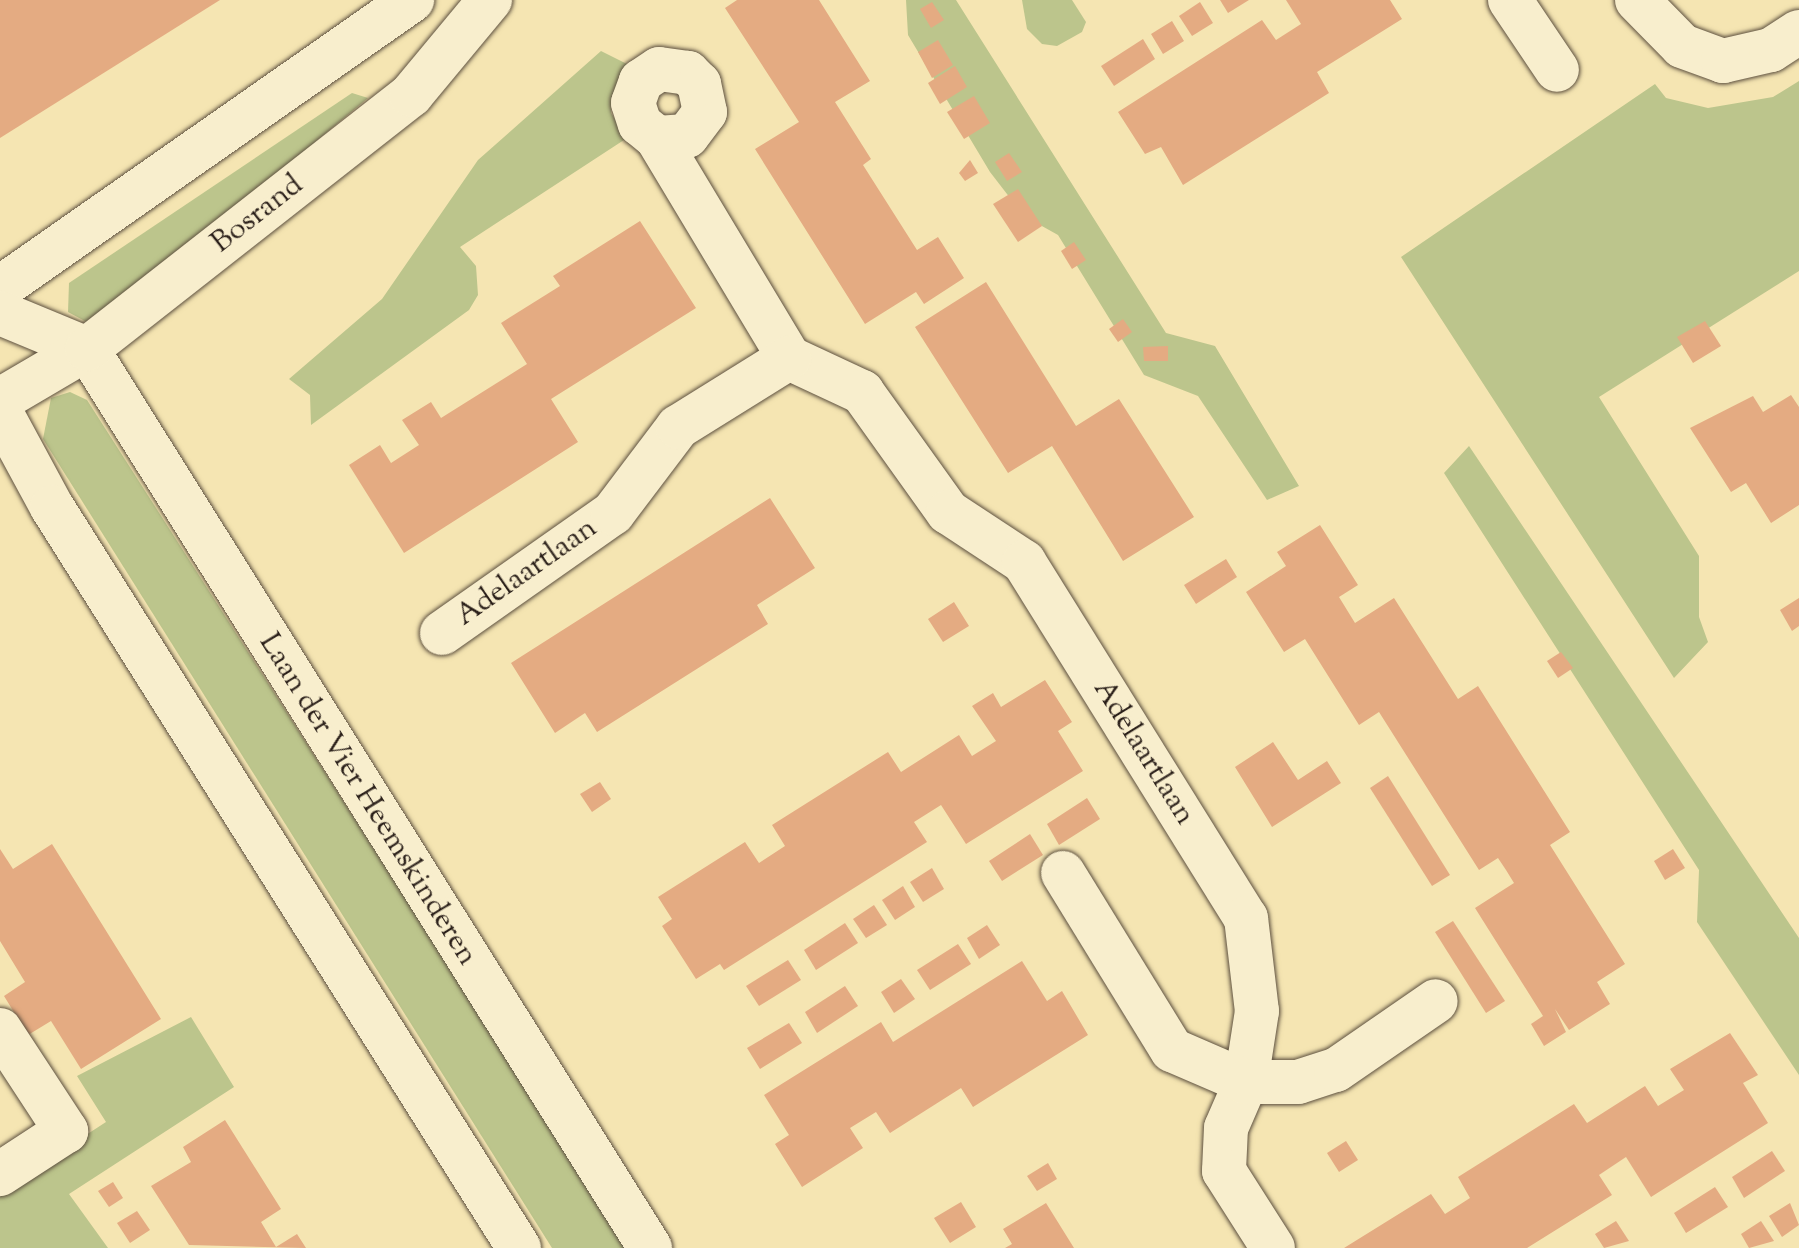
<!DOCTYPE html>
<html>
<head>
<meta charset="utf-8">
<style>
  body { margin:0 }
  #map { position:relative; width:1799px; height:1248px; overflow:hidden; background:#f5e5b2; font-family:"Sorts Mill Goudy",serif }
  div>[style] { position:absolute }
  .green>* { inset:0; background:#bcc58c }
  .building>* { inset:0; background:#e4ab82 }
  .roads { filter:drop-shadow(0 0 2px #5d503f) drop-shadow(0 0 2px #5d503f) }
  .minor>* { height:44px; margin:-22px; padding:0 22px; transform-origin:22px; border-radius:22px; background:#f8eecd }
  span { translate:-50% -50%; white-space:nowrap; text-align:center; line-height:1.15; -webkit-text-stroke:6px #f8eecd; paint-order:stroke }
  .street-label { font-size:30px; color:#2a1f19 }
</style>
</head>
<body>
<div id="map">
  <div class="green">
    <div style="clip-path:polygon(906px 0,956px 0,1166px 333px,1215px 346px,1299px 486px,1267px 500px,1198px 396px,1144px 375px,1058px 235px,1024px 216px,990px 172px,908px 35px)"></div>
    <div style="clip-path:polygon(1022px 0,1072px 0,1086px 22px,1082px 32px,1057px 46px,1042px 44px,1027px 29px)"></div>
    <div style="clip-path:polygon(601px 51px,631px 66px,611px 98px,611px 113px,627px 138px,460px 247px,476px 266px,478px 295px,469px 310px,311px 425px,310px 395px,289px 379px,382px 299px,478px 160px)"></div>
    <div style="clip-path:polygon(1799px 81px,1799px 271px,1599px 397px,1699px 556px,1699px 617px,1708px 642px,1674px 678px,1401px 257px,1655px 84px,1666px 98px,1708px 108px,1773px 97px)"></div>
    <div style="clip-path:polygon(352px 93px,368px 98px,94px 326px,68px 312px,69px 283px)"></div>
    <div style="clip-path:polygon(70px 392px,87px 400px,629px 1248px,552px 1248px,43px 439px,51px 398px)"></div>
    <div style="clip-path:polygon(1469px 446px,1799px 938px,1799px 1075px,1697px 922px,1699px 870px,1444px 473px)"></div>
    <div style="clip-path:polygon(191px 1017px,234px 1087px,69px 1194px,108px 1248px,0 1248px,0 1191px,106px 1122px,77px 1076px)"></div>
  </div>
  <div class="building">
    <div style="clip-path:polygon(0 0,220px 0,0 138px)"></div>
    <div style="clip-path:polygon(737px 0,819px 0,870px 81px,835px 102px,871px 159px,863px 165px,917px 250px,938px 237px,964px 278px,924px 304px,916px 292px,865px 324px,755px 149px,799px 122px,725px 8px)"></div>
    <div style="clip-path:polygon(1220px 0,1249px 0,1228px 13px)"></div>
    <div style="clip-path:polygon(1286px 0,1390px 0,1402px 19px,1317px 72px,1329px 93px,1183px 185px,1161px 147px,1145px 154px,1118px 112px,1262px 20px,1276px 40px,1301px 24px)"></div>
    <div style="clip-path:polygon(932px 2px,944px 20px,931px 28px,920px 9px)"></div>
    <div style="clip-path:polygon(1200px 2px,1213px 23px,1192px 36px,1179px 16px)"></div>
    <div style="clip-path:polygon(1172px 21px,1184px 41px,1163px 54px,1151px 34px)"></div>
    <div style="clip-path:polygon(1143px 39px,1155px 59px,1114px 86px,1101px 66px)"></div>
    <div style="clip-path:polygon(938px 40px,953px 65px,932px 78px,918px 52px)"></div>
    <div style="clip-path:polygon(955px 66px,967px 87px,940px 104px,928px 83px)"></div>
    <div style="clip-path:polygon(974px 96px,990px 123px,964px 139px,947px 112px)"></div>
    <div style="clip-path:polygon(1009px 153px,1022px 172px,1007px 181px,995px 162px)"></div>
    <div style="clip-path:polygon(970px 160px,978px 173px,965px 181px,959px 173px)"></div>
    <div style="clip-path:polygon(1018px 189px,1042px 226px,1018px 242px,993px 204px)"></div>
    <div style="clip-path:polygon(640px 221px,696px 308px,551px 399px,578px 442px,404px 553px,349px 465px,380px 445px,391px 463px,419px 445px,402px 420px,431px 402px,441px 418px,527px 364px,501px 323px,560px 286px,553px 276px)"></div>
    <div style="clip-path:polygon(1074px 242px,1086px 260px,1072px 269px,1061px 251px)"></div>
    <div style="clip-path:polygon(986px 282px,1076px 426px,1119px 399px,1194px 517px,1123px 561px,1052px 446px,1008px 473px,915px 327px)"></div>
    <div style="clip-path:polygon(1123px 319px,1132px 332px,1118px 342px,1109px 329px)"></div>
    <div style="clip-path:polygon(1705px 321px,1721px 346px,1693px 363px,1677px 337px)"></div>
    <div style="clip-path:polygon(1168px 346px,1168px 361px,1144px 361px,1143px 347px)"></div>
    <div style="clip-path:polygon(1791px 395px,1799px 407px,1799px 505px,1771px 523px,1746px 483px,1731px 492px,1690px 428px,1753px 396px,1763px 412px)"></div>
    <div style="clip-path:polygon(770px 498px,815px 568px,757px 605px,768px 624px,597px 732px,585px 713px,555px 733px,511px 663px)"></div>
    <div style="clip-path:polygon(1320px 525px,1358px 585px,1339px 597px,1355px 623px,1394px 598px,1458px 699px,1478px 686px,1570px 832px,1550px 845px,1625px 964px,1597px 982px,1610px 1004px,1569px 1030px,1555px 1009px,1566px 1032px,1544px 1046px,1531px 1024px,1543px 1016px,1475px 908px,1514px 883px,1506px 870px,1498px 858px,1479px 870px,1379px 712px,1359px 725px,1305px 639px,1284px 652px,1246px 592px,1286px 566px,1277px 552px)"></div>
    <div style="clip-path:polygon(1226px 559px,1237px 577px,1196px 604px,1184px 585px)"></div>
    <div style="clip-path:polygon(1799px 598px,1799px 626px,1792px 631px,1780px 610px)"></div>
    <div style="clip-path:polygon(954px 602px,969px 626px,943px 642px,928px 619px)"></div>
    <div style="clip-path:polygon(1561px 652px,1573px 668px,1558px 678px,1547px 661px)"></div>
    <div style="clip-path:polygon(1045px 680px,1072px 722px,1058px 731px,1083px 771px,966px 844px,941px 805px,914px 822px,927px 842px,724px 970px,720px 964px,696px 979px,662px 926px,672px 919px,658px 897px,745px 842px,759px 863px,785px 846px,772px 825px,888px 752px,901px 772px,959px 735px,972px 756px,996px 741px,972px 706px,993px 693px,1001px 707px)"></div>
    <div style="clip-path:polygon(1273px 742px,1298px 780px,1327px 761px,1341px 783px,1272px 827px,1235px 767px)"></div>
    <div style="clip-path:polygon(1388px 776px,1450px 875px,1432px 886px,1370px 788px)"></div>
    <div style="clip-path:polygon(600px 782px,611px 799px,592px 812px,580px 794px)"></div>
    <div style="clip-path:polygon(1087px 798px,1100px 819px,1059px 845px,1047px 824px)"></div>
    <div style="clip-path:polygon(1030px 834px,1043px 855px,1002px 881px,989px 861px)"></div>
    <div style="clip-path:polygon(52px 844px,161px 1019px,81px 1069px,51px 1021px,28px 1035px,4px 996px,25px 982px,0 941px,0 849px,13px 869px)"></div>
    <div style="clip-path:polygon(1673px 849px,1685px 868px,1665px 880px,1654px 861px)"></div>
    <div style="clip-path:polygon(932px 868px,944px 889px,923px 902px,910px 882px)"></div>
    <div style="clip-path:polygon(903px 886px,915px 907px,895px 920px,882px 900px)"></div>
    <div style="clip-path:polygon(874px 905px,887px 925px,866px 938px,853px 919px)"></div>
    <div style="clip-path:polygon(1453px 921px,1505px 1001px,1486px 1013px,1435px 932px)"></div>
    <div style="clip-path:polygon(845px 923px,858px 943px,816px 970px,804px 950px)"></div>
    <div style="clip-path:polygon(987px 925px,1000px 945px,979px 959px,967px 938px)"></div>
    <div style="clip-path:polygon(958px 944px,971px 964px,930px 990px,917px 970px)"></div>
    <div style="clip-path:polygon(788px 960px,801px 980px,759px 1006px,746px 986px)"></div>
    <div style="clip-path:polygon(1022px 961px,1047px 1001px,1062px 991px,1088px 1035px,973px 1107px,961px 1088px,890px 1133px,876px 1112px,850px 1128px,863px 1148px,802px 1187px,775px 1144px,789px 1135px,764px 1095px,881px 1022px,893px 1042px)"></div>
    <div style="clip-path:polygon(901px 979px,915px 999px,894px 1013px,881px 992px)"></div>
    <div style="clip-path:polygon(845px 986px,858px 1006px,817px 1033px,805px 1012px)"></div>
    <div style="clip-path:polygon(789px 1023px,802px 1043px,760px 1069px,747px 1048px)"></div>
    <div style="clip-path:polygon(1730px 1033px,1758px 1075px,1743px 1083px,1768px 1123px,1651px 1197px,1626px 1157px,1599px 1175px,1612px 1195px,1527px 1248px,1344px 1248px,1431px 1194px,1445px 1214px,1470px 1198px,1458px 1177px,1574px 1104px,1587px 1123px,1645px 1086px,1658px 1106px,1684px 1090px,1670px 1069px)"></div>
    <div style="clip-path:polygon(225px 1120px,281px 1209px,261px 1222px,276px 1247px,297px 1234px,306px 1248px,189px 1245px,151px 1186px,191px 1162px,183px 1147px)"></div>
    <div style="clip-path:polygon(1346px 1141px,1358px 1160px,1339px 1172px,1327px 1153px)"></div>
    <div style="clip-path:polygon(1772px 1151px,1785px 1171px,1744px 1198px,1732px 1177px)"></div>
    <div style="clip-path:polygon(1048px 1163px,1057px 1179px,1037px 1191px,1027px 1176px)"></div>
    <div style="clip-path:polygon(113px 1182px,123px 1198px,109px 1207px,98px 1191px)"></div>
    <div style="clip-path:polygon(1715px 1187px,1728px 1207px,1686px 1233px,1674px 1213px)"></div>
    <div style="clip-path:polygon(961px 1202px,976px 1227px,950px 1243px,934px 1218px)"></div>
    <div style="clip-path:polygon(1046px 1203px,1074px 1248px,1005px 1248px,1012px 1244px,1003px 1229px)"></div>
    <div style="clip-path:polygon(1790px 1203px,1799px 1225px,1782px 1237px,1769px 1216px)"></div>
    <div style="clip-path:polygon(137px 1211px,150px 1230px,130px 1243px,117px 1223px)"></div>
    <div style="clip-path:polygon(1616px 1221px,1629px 1241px,1604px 1248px,1595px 1234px)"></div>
    <div style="clip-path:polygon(1761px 1221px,1774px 1241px,1749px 1248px,1741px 1234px)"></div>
  </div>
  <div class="roads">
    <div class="minor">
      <div style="left:1510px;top:0;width:84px;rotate:56.1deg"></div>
      <div style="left:1637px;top:0;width:64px;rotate:45.6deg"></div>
      <div style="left:1682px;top:46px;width:44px;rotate:20.1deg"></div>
      <div style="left:1723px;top:61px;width:49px;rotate:-12.9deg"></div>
      <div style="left:1771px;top:50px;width:33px;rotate:-33deg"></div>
      <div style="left:657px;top:138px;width:30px;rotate:-4deg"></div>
      <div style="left:687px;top:136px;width:30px;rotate:-53deg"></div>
      <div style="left:705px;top:112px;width:29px;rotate:-102deg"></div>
      <div style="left:699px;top:84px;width:16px;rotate:-135deg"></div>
      <div style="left:688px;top:73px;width:29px;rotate:-172deg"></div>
      <div style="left:659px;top:69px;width:22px;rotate:146deg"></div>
      <div style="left:641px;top:81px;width:23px;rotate:110deg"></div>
      <div style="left:633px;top:103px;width:22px;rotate:72deg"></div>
      <div style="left:640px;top:124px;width:22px;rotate:39deg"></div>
      <div style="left:657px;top:138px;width:257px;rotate:59deg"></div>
      <div style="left:789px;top:358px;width:81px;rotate:25deg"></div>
      <div style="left:862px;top:392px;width:148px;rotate:54.4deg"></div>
      <div style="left:948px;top:512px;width:91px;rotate:33.3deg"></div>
      <div style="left:1024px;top:562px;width:420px;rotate:58.1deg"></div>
      <div style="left:1246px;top:918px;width:94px;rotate:83.3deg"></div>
      <div style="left:1257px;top:1011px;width:72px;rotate:98.8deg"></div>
      <div style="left:1246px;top:1082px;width:50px;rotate:113.5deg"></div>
      <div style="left:1226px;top:1128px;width:43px;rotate:92.7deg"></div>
      <div style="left:1224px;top:1171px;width:91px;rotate:57.5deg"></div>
      <div style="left:0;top:288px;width:503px;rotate:-34.95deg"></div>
      <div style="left:0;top:313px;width:94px;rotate:22.5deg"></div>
      <div style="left:87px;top:349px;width:1061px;rotate:57.94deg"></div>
      <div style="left:0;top:400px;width:101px;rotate:-30.4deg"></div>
      <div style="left:87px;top:349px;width:412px;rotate:-38.1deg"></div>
      <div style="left:411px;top:95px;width:124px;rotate:-50.3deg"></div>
      <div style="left:0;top:411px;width:109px;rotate:61.6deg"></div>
      <div style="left:52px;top:507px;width:876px;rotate:57.78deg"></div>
      <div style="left:442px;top:633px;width:209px;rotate:-35.1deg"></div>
      <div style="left:613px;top:513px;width:108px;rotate:-52.9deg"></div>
      <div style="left:678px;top:427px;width:131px;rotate:-31.9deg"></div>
      <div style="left:1063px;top:873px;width:208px;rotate:58.4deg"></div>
      <div style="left:1172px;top:1050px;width:81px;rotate:23.4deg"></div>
      <div style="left:1246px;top:1082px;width:52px"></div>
      <div style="left:1298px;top:1082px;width:40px;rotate:-18deg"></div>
      <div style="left:1336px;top:1070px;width:121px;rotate:-34.6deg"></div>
      <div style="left:0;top:1030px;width:121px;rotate:56.8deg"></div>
      <div style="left:66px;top:1131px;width:79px;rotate:146.9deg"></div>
    </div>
  </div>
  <div class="street-label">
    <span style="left:258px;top:215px;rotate:-38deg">Bosrand</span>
    <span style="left:527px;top:573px;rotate:-35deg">Adelaartlaan</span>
    <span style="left:1143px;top:753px;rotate:58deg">Adelaartlaan</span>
    <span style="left:367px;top:800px;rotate:58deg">Laan der Vier Heemskinderen</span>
  </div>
</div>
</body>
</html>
